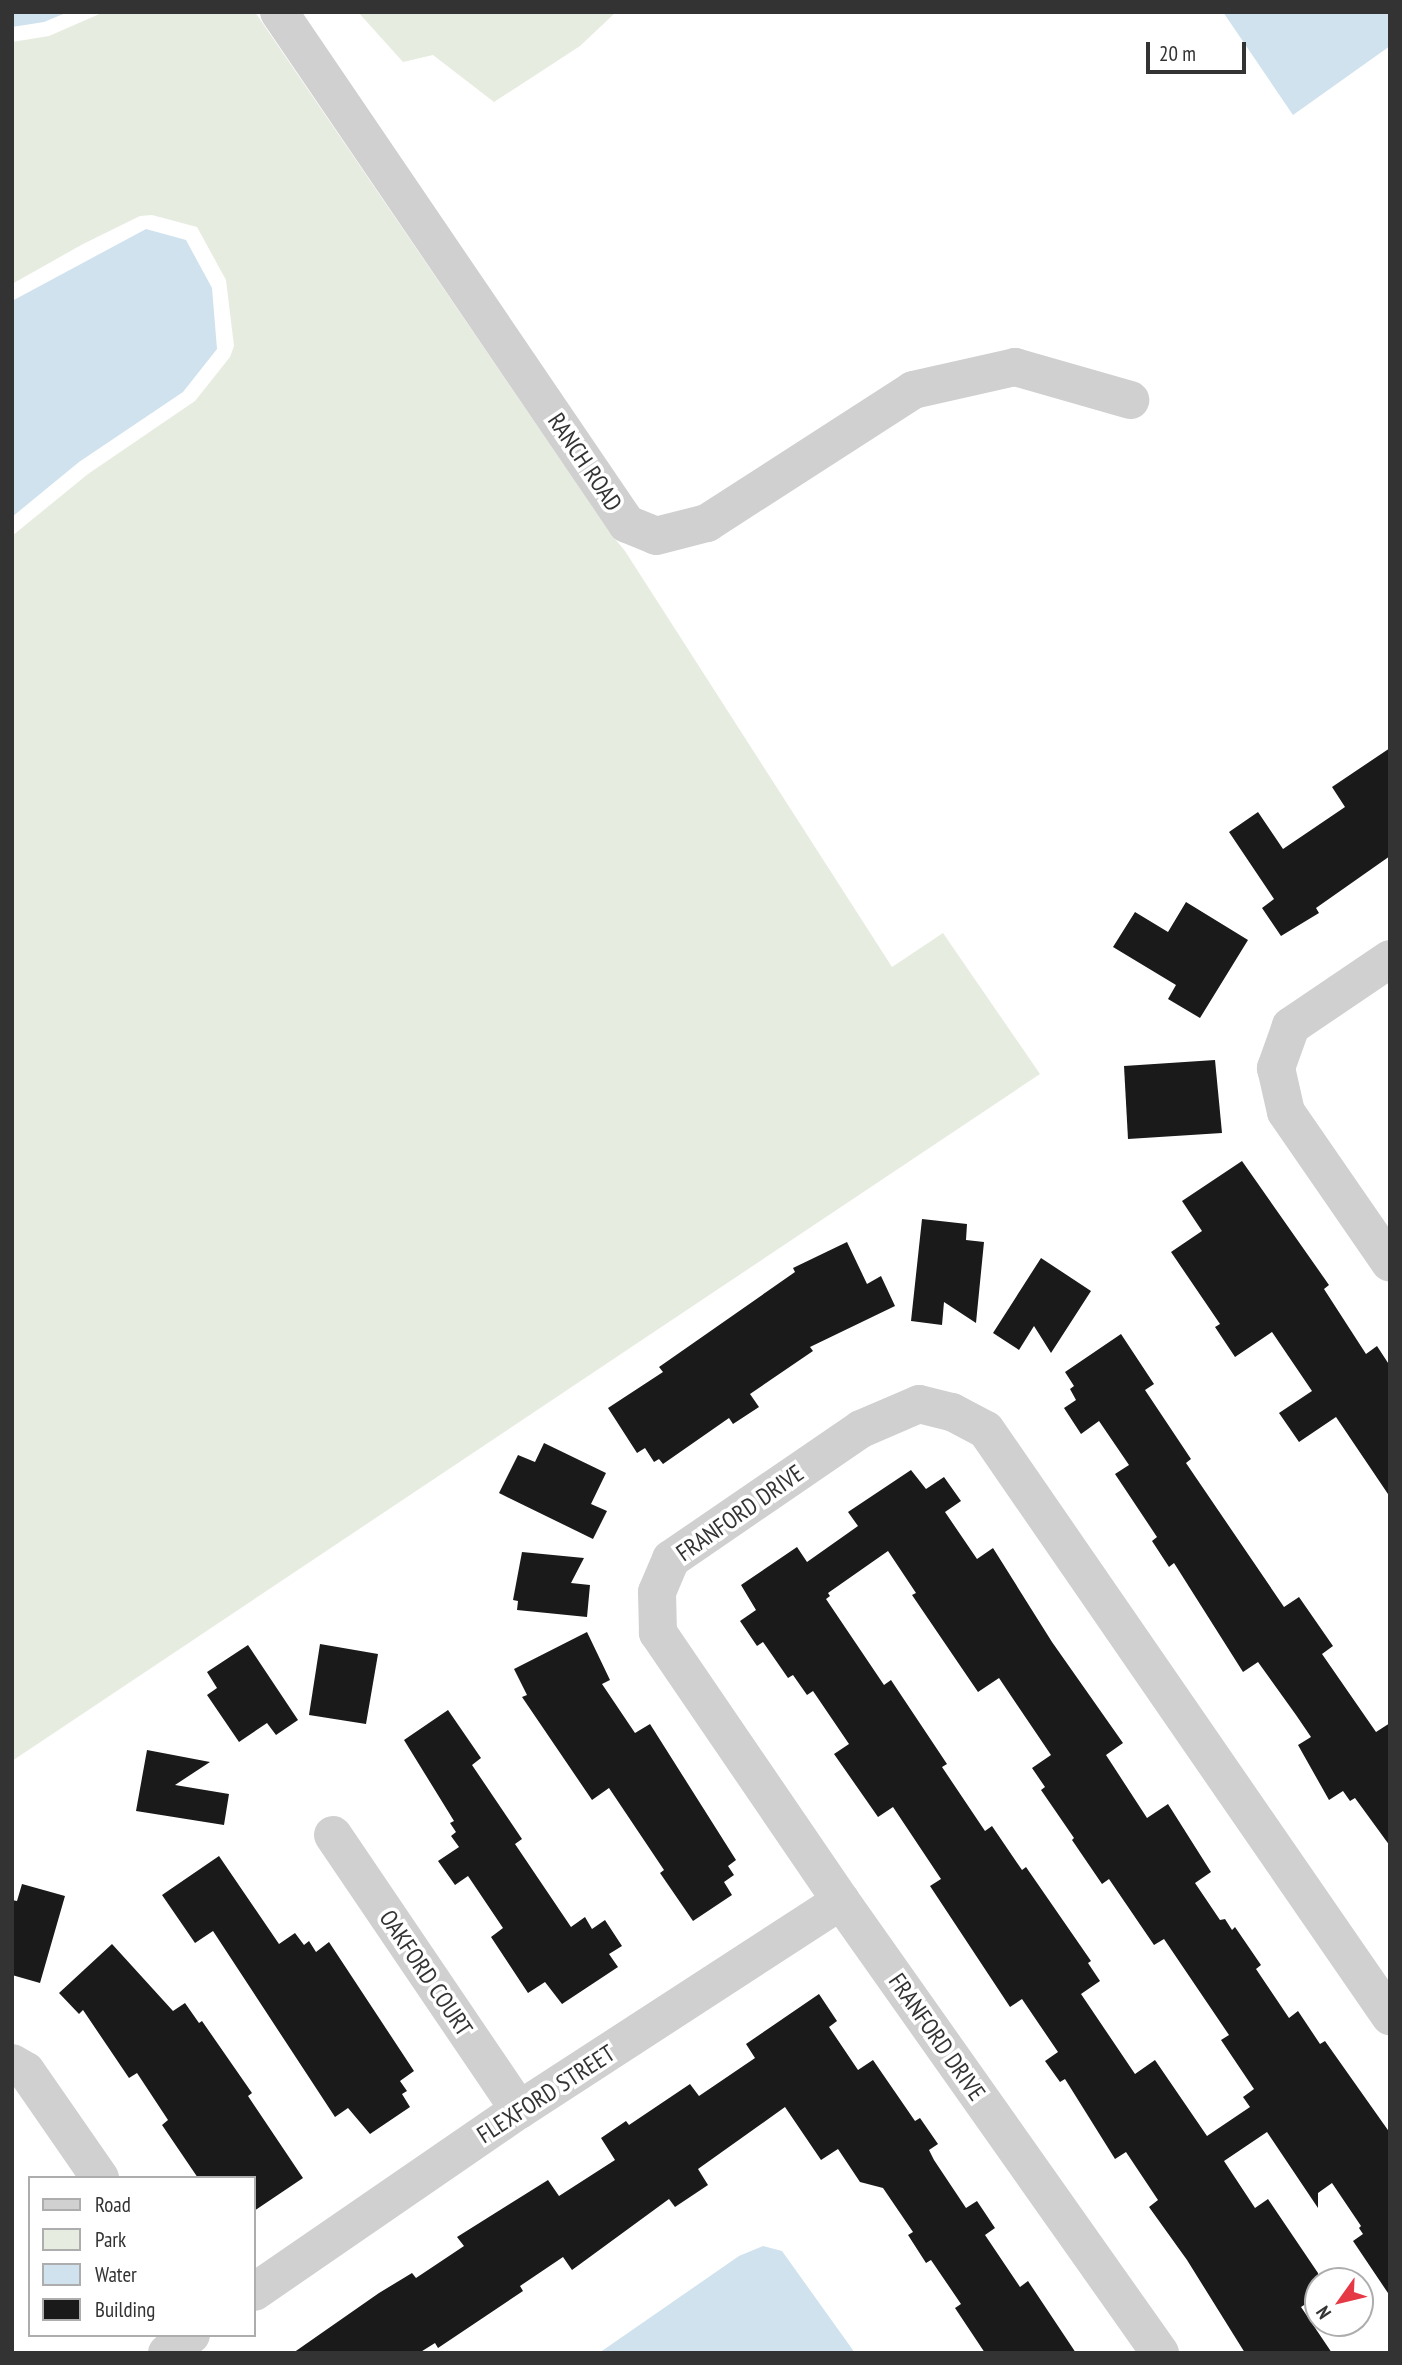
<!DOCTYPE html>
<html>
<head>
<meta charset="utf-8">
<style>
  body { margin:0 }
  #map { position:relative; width:1402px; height:2365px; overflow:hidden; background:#fff; font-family:"PT Sans Narrow",sans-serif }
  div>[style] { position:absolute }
  .green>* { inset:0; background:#e6ecdf }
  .water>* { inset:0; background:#cfe2ee }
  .building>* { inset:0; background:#1a1a1a }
  .street>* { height:38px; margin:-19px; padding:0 19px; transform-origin:19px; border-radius:19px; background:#d0d0d0 }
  span { translate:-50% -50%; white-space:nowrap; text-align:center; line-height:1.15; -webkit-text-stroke:7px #fff; paint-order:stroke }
  .street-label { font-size:24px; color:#333 }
  .frame { position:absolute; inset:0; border:14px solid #333; pointer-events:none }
  .legend { position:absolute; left:28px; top:2176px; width:228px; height:161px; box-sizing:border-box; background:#fff; border:2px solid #adadad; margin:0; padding:9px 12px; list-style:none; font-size:21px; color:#333 }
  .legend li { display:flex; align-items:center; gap:14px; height:35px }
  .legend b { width:35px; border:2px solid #adadad }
  .north { position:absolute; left:1304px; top:2267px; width:70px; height:70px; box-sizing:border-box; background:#fff; border:2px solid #adadad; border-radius:50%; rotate:236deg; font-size:19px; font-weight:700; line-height:28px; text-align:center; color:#333 }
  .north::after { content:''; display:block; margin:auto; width:24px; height:32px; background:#e63946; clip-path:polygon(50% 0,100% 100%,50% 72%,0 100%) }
  .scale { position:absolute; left:1146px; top:42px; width:100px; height:32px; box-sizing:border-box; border:4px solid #333; border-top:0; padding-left:9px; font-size:21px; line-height:24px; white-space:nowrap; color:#333; -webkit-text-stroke:5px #fff; paint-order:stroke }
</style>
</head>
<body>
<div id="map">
  <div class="green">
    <div style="clip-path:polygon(104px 12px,255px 12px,611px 534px,625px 551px,892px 967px,943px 933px,1040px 1074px,12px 1761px,12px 536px,88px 474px,195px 401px,230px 357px,234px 346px,226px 280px,197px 227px,152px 215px,140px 216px,83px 244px,12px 284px,12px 42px,49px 36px)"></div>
    <div style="clip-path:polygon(358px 12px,616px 12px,580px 46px,494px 102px,433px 55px,403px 62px)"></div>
  </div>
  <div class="water">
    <div style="clip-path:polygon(12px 12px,68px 12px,44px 22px,12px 27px)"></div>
    <div style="clip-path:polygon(1223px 12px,1390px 12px,1390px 46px,1293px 115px)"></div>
    <div style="clip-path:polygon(146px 229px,186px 240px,212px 288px,217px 349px,183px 392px,79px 462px,12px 517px,12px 301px)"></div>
    <div style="clip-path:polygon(763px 2246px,782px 2251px,855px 2353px,599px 2353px,739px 2256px)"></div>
  </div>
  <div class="building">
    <div style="clip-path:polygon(1390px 748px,1390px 856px,1316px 908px,1319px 913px,1281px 936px,1262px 908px,1274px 899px,1229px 832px,1258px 812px,1283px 849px,1345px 807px,1332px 787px)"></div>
    <div style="clip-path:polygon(1186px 902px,1248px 940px,1200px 1018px,1168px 999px,1176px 985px,1113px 947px,1135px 912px,1168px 932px)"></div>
    <div style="clip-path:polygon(1215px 1060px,1222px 1133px,1128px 1139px,1124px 1066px)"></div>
    <div style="clip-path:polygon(1242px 1161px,1329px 1285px,1324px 1289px,1366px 1354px,1377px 1346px,1390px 1366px,1390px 1497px,1336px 1417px,1299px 1442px,1279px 1413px,1312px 1391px,1272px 1332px,1235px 1357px,1215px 1327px,1220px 1324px,1171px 1252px,1202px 1231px,1182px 1201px)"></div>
    <div style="clip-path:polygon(922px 1219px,967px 1224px,966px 1240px,984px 1242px,976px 1323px,944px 1302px,942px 1325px,911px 1321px)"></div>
    <div style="clip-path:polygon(847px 1242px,867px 1284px,881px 1276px,895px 1306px,810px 1347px,813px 1351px,750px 1394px,759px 1407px,733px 1424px,729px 1418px,663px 1464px,659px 1459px,654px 1462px,645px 1448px,637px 1453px,608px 1408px,663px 1372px,659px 1367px,795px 1272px,793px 1268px)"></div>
    <div style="clip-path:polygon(1041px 1258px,1091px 1291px,1051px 1353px,1034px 1326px,1019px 1350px,993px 1333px)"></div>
    <div style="clip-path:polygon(1121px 1334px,1154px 1384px,1145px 1390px,1191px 1459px,1186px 1463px,1284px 1607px,1299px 1597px,1333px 1646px,1322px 1654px,1376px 1732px,1390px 1723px,1390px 1846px,1355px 1798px,1350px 1801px,1343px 1791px,1329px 1800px,1298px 1745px,1311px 1737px,1296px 1715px,1258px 1662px,1243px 1672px,1174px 1563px,1169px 1567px,1152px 1541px,1157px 1537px,1115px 1474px,1129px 1465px,1099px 1421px,1081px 1434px,1064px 1408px,1076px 1400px,1070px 1389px,1074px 1386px,1065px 1372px)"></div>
    <div style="clip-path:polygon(544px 1443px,606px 1473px,591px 1504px,607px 1511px,593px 1539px,499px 1493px,518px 1455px,535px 1462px)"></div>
    <div style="clip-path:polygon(evenodd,911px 1470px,926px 1489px,944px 1477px,961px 1501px,945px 1512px,977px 1559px,993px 1548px,1052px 1642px,1123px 1743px,1106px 1755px,1147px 1818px,1168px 1804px,1211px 1872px,1195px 1883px,1220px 1920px,1225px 1919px,1232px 1930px,1235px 1927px,1261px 1965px,1256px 1969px,1289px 2018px,1298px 2011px,1320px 2044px,1325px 2041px,1390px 2133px,1390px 2296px,1353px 2241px,1363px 2234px,1359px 2228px,1361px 2226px,1332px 2183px,1318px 2193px,1318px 2208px,1267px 2132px,1224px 2161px,1255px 2208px,1268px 2199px,1318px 2273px,1318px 2296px,1301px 2307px,1332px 2353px,1245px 2353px,1187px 2260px,1149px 2207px,1158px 2200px,1126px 2152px,1115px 2159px,1065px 2079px,1060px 2082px,1045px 2061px,1058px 2052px,1022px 1999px,1010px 2007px,930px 1886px,941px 1879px,893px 1807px,878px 1817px,834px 1754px,849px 1744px,813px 1691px,807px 1695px,793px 1675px,788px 1678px,763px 1642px,757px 1646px,740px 1621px,756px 1610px,741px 1585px,797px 1547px,807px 1562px,858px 1526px,848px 1512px,911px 1470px,888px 1551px,916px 1593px,912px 1595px,978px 1692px,999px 1678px,1051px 1755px,1032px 1768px,1045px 1787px,1041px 1790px,1074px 1838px,1072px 1840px,1102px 1884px,1109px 1879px,1154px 1945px,1164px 1939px,1229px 2035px,1221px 2040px,1254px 2089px,1243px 2097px,1250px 2107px,1207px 2136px,1155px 2060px,1135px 2074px,1081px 1994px,1100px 1981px,1088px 1963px,1091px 1961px,1026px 1867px,1022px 1870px,992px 1826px,985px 1831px,942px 1767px,947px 1764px,891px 1680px,884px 1685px,826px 1599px,830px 1596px,828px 1593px,888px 1551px)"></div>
    <div style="clip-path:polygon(522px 1552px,584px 1558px,571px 1583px,590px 1585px,587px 1617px,517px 1610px,518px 1601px,513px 1600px)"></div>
    <div style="clip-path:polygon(587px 1632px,610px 1680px,602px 1684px,635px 1733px,650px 1724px,736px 1860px,728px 1866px,734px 1875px,724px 1882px,732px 1895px,693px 1921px,660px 1873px,664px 1870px,609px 1788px,592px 1800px,522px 1697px,527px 1695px,514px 1669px)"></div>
    <div style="clip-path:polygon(320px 1644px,378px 1654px,366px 1724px,309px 1715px)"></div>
    <div style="clip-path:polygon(248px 1645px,298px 1720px,276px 1735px,267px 1723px,239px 1742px,207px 1695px,217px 1688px,207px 1672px)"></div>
    <div style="clip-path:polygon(448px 1710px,481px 1758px,472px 1765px,522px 1839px,515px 1844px,571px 1927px,585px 1917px,592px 1929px,605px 1920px,622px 1946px,609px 1954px,618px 1967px,562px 2004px,545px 1982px,528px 1993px,491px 1937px,503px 1928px,468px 1876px,455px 1885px,438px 1861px,459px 1847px,451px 1836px,456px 1832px,450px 1823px,454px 1821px,404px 1740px)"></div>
    <div style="clip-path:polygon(147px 1750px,210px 1762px,175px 1785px,229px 1794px,224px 1825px,136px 1811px)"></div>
    <div style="clip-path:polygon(219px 1856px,279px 1944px,295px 1933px,304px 1945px,309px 1941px,316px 1952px,329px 1942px,414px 2071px,400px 2081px,407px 2091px,402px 2094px,410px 2107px,370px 2134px,348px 2108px,335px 2117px,213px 1931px,195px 1943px,162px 1895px)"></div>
    <div style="clip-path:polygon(22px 1884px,65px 1896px,40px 1983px,12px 1975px,12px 1900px,17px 1901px)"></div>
    <div style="clip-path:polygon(112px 1944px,173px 2011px,185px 2003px,199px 2023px,202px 2021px,252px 2093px,248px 2096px,303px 2178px,254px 2211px,254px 2178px,198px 2178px,162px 2125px,168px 2120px,137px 2073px,129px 2078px,83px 2010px,79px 2014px,59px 1993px)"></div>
    <div style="clip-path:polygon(819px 1994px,837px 2021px,829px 2027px,858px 2070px,873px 2060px,915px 2121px,920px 2118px,938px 2144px,929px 2150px,934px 2160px,966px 2208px,977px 2201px,995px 2228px,985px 2235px,1020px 2287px,1028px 2281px,1076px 2353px,985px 2353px,955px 2308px,961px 2304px,931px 2260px,926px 2263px,908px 2235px,913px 2232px,883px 2188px,860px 2182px,838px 2149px,821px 2160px,785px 2107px,698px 2169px,708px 2185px,675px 2207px,669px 2199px,572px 2270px,563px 2257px,520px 2286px,523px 2291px,438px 2348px,435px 2343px,419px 2353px,293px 2353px,379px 2293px,412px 2273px,416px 2278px,464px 2246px,457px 2237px,548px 2180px,559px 2196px,615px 2160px,601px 2138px,626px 2121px,629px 2125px,690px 2084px,699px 2096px,755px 2058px,746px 2044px)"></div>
  </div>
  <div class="street">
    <div style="left:279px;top:12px;width:619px;rotate:55.8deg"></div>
    <div style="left:627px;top:524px;width:31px;rotate:22deg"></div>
    <div style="left:656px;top:536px;width:53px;rotate:-14.3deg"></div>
    <div style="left:707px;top:523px;width:245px;rotate:-32.8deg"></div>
    <div style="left:913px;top:390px;width:105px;rotate:-12.7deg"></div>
    <div style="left:1015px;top:367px;width:120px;rotate:16deg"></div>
    <div style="left:1390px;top:959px;width:120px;rotate:145.9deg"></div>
    <div style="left:1291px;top:1026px;width:45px;rotate:109.7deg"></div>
    <div style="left:1276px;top:1068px;width:45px;rotate:77.2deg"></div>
    <div style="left:1286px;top:1112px;width:183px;rotate:55.4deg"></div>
    <div style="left:333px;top:1835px;width:332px;rotate:55.9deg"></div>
    <div style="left:12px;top:2063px;width:16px;rotate:30deg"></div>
    <div style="left:26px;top:2071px;width:130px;rotate:55.3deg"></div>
    <div style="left:254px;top:2292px;width:321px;rotate:-34.5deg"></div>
    <div style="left:519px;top:2110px;width:384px;rotate:-33deg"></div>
    <div style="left:167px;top:2353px;width:30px;rotate:-37deg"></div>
    <div style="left:1160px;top:2353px;width:553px;rotate:-125.21deg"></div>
    <div style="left:841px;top:1901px;width:325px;rotate:-124.3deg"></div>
    <div style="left:658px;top:1633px;width:41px;rotate:-91.4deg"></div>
    <div style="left:657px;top:1592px;width:36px;rotate:-67deg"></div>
    <div style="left:671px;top:1559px;width:230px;rotate:-34.4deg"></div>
    <div style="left:861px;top:1429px;width:63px;rotate:-23.3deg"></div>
    <div style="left:919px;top:1404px;width:34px;rotate:14deg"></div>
    <div style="left:952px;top:1412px;width:38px;rotate:28deg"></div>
    <div style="left:986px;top:1430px;width:712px;rotate:55.42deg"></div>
  </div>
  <div class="street-label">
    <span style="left:585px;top:462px;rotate:56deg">RANCH ROAD</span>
    <span style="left:740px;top:1513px;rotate:-35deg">FRANFORD DRIVE</span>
    <span style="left:426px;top:1973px;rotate:56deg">OAKFORD COURT</span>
    <span style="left:937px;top:2037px;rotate:55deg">FRANFORD DRIVE</span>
    <span style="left:546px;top:2094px;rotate:-33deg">FLEXFORD STREET</span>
  </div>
  <div class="frame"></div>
  <ul class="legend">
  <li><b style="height:9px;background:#d0d0d0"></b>Road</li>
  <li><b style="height:19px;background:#e6ecdf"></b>Park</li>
  <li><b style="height:19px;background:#cfe2ee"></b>Water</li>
  <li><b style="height:19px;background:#1a1a1a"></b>Building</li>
  </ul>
  <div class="north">N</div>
  <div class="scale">20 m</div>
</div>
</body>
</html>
